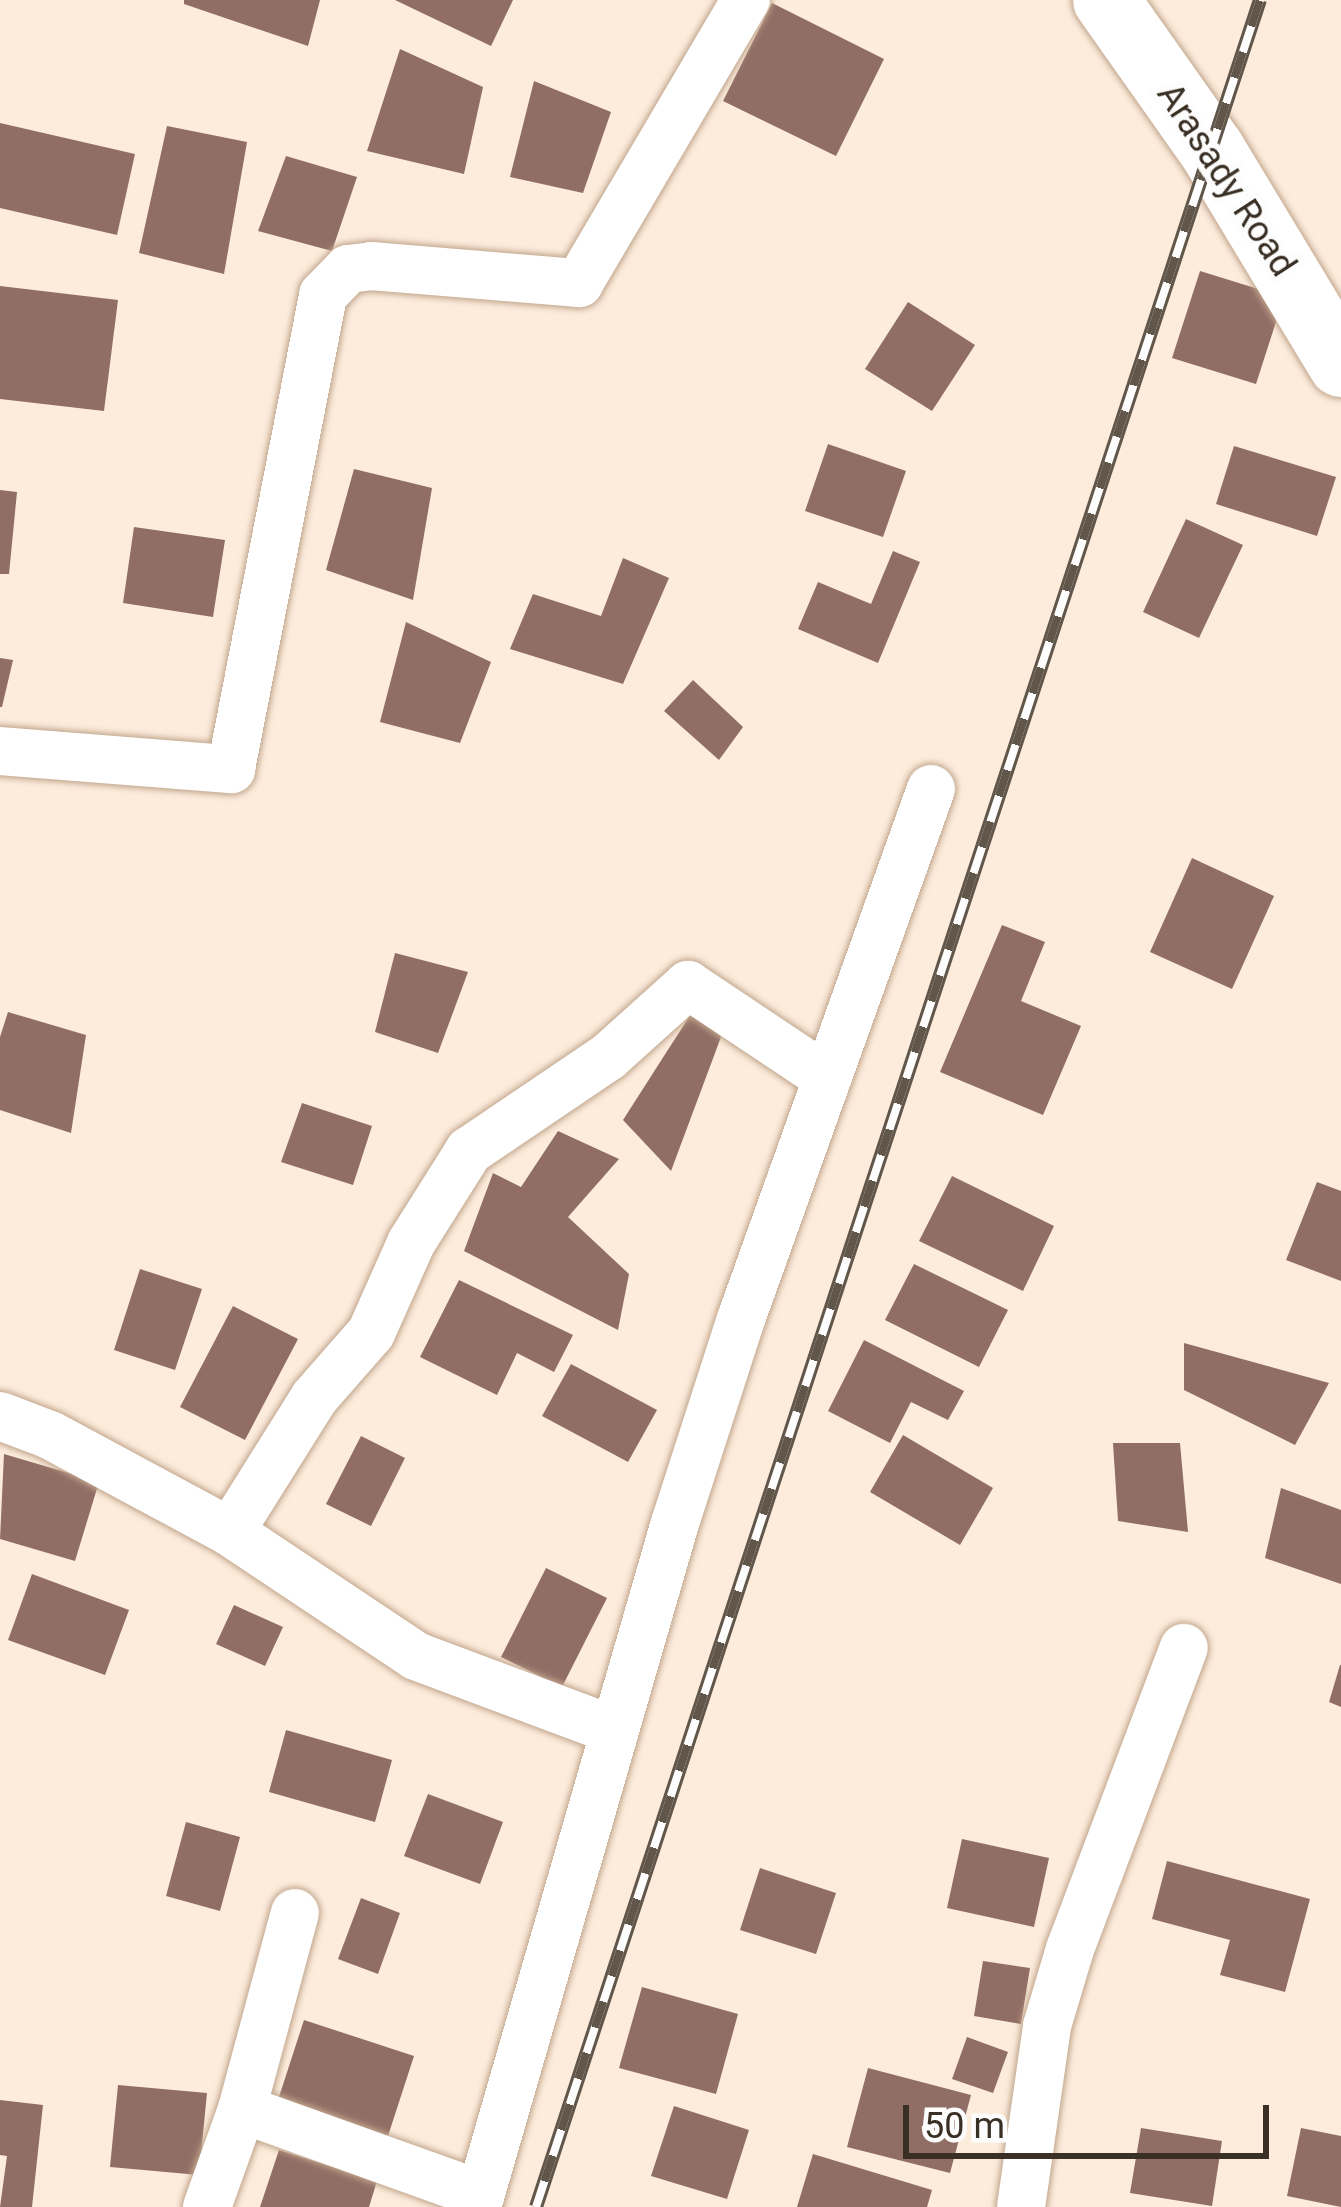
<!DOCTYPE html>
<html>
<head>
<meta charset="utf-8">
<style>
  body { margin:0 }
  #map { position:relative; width:1341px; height:2207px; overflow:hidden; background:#fdecdc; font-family:Roboto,sans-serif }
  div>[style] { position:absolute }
  .building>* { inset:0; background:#916e65 }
  .roads { filter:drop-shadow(0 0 3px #c1a68d) drop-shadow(0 0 3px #c1a68d) }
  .minor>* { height:48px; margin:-24px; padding:0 24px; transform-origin:24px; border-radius:24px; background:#fff }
  .secondary>* { height:66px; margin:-33px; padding:0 33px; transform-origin:33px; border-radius:33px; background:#fff }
  .rail>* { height:14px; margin-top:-7px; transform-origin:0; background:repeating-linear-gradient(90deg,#fdfdfd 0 27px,#61564a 0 54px); box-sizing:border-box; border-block:3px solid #61564a }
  span { translate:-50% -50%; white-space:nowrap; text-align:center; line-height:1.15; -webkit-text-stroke:12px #fdfdfd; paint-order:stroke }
  .street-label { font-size:36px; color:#392f24 }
  .scale { position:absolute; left:903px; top:2105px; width:366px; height:54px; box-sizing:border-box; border:6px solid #392f24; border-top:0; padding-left:15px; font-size:36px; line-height:42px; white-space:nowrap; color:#392f24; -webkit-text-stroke:9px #fdfdfd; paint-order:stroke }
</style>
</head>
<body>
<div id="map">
  <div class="building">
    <div style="clip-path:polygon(184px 0,320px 0,308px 46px,184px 4px)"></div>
    <div style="clip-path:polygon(395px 0,513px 0,491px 46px)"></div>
    <div style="clip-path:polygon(772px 3px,884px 59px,836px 156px,723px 101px)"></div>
    <div style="clip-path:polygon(400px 49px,483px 87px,464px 174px,367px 151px)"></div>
    <div style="clip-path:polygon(534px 81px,611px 112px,583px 193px,510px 177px)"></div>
    <div style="clip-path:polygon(0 123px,135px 154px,117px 235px,0 208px)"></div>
    <div style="clip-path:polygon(167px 126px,247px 142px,224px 274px,139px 253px)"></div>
    <div style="clip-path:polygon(286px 156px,357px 177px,332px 251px,258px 231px)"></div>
    <div style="clip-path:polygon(1200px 271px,1284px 297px,1256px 384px,1172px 358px)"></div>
    <div style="clip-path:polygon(0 286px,118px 300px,104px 411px,0 399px)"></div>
    <div style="clip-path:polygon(908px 302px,975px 345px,932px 411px,865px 369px)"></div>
    <div style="clip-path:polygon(828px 444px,906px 471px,883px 537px,805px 511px)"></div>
    <div style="clip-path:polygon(1234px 446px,1336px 477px,1317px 536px,1216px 504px)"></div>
    <div style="clip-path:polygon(354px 469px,432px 488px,413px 600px,326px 570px)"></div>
    <div style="clip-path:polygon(0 490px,17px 492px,9px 574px,0 574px)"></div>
    <div style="clip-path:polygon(1186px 519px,1243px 545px,1199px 638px,1143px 612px)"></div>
    <div style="clip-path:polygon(134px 527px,225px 540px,213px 617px,123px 603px)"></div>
    <div style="clip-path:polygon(893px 551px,920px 562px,878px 663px,798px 629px,818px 582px,871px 604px)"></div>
    <div style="clip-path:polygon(623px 558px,669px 578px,623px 684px,510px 649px,533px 594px,601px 616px)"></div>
    <div style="clip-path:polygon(406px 622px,491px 662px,460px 743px,380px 722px)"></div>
    <div style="clip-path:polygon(0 658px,13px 660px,2px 707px,0 707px)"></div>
    <div style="clip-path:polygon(693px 680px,743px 727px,719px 760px,664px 711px)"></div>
    <div style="clip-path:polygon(1192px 858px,1274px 896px,1232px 989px,1150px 952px)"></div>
    <div style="clip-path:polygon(1002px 925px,1045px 942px,1021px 1001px,1081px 1026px,1043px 1115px,940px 1072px)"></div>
    <div style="clip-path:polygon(395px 953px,468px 972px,438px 1053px,375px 1032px)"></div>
    <div style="clip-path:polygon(696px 1006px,721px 1037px,671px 1171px,623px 1120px)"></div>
    <div style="clip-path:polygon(8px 1012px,86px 1035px,71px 1133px,0 1110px,0 1037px)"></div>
    <div style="clip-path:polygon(302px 1103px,372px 1126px,353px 1185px,281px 1162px)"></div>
    <div style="clip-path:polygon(558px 1131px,619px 1159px,568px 1217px,629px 1274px,618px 1330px,464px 1251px,493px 1173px,521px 1187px)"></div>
    <div style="clip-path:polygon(952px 1176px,1054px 1226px,1023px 1291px,919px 1241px)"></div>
    <div style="clip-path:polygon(1317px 1182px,1341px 1191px,1341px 1281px,1286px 1260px)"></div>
    <div style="clip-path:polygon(914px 1264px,1008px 1310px,979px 1367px,885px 1320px)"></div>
    <div style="clip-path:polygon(140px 1269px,202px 1289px,175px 1370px,114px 1350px)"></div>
    <div style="clip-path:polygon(459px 1280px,573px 1335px,554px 1372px,517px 1353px,497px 1395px,420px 1357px)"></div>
    <div style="clip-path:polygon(233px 1306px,298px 1339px,245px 1440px,180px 1407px)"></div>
    <div style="clip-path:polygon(864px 1340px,964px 1391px,948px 1420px,911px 1402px,890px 1443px,828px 1411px)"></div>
    <div style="clip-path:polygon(1184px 1343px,1329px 1383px,1295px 1445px,1184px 1390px)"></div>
    <div style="clip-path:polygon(571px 1364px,657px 1410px,628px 1462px,542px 1416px)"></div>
    <div style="clip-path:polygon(903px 1435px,993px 1488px,960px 1545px,870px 1492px)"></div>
    <div style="clip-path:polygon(361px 1436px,405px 1458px,371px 1526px,326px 1504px)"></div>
    <div style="clip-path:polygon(1113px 1443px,1180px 1443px,1188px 1532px,1118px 1521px)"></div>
    <div style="clip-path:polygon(4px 1454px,99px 1482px,75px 1561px,0 1539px)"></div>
    <div style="clip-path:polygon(1281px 1488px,1341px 1510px,1341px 1584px,1265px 1558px)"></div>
    <div style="clip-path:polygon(546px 1568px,607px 1598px,562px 1687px,501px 1657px)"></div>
    <div style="clip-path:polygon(32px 1574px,129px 1610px,105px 1675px,8px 1640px)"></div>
    <div style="clip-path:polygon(234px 1605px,283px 1627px,265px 1666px,216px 1644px)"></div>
    <div style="clip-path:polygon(1340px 1665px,1341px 1665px,1341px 1707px,1329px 1702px)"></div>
    <div style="clip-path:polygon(286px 1730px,392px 1760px,375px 1822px,269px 1792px)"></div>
    <div style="clip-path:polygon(428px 1794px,503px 1822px,480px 1884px,404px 1856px)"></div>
    <div style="clip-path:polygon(186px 1822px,240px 1837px,220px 1911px,166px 1896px)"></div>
    <div style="clip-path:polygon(962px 1839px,1049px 1858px,1034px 1927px,947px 1908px)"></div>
    <div style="clip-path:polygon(1167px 1861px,1310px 1899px,1285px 1992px,1220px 1975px,1230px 1940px,1152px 1919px)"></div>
    <div style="clip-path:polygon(760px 1868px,836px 1893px,816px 1954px,740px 1930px)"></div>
    <div style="clip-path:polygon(361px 1898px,400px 1913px,378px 1974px,338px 1959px)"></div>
    <div style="clip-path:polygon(983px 1961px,1030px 1968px,1021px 2024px,974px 2016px)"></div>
    <div style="clip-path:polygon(642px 1987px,738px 2014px,716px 2094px,619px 2068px)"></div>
    <div style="clip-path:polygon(304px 2020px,414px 2056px,387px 2139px,277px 2103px)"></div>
    <div style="clip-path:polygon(967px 2037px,1008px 2052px,993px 2093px,952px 2079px)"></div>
    <div style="clip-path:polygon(868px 2068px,971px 2095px,950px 2173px,847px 2147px)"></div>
    <div style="clip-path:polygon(118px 2085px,207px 2093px,199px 2175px,110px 2167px)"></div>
    <div style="clip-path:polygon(0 2100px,43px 2105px,32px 2207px,0 2207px,7px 2156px,0 2155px)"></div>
    <div style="clip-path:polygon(674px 2106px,749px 2130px,727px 2199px,651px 2176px)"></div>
    <div style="clip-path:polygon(1141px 2128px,1222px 2141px,1212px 2206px,1130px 2193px)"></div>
    <div style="clip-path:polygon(1301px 2128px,1341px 2136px,1341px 2207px,1287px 2196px)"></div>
    <div style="clip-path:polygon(279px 2150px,377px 2181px,369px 2207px,260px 2207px)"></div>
    <div style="clip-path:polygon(813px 2154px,932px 2190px,927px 2207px,797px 2207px)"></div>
  </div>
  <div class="roads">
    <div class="minor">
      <div style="left:0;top:751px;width:232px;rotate:4.5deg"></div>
      <div style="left:231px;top:769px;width:483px;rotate:-79deg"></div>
      <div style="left:323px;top:295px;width:36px;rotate:-46deg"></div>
      <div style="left:348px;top:269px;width:23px;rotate:-7deg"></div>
      <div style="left:371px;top:266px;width:209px;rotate:4.7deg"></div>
      <div style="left:579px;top:283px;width:329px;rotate:-59.5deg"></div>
      <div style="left:0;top:1416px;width:53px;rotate:20.8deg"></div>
      <div style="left:50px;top:1435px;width:204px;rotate:28.3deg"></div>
      <div style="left:611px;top:1729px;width:208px;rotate:-159.5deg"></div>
      <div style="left:416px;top:1656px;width:224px;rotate:-146.3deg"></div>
      <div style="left:230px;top:1532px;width:158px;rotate:-57.9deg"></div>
      <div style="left:314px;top:1398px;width:86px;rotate:-48.8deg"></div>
      <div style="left:371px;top:1333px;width:98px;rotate:-66deg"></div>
      <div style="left:411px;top:1243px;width:109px;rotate:-57.8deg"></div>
      <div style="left:469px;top:1151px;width:168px;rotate:-34.1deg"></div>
      <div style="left:608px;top:1057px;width:108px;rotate:-42deg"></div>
      <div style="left:688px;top:985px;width:166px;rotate:33.7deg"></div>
      <div style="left:242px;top:2109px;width:253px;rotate:19.7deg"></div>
      <div style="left:207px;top:2207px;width:104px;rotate:-70.3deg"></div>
      <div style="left:242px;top:2109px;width:203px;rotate:-74.9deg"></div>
      <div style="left:477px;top:2207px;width:712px;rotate:-73.86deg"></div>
      <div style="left:675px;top:1523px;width:214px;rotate:-72.1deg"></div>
      <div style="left:741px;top:1319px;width:563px;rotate:-70.28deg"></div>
      <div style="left:1021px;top:2207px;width:183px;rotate:-81.8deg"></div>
      <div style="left:1047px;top:2026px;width:80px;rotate:-73.4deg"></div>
      <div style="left:1070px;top:1949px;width:322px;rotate:-69.3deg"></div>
    </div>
    <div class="secondary">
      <div style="left:1106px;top:0;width:184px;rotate:54.8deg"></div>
      <div style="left:1212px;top:150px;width:250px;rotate:58.9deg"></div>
    </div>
  </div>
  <div class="rail">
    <div style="left:536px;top:2207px;width:2323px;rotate:-71.84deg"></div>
  </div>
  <div class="street-label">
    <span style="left:1226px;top:180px;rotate:57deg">Arasady Road</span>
  </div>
  <div class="scale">50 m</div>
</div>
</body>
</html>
